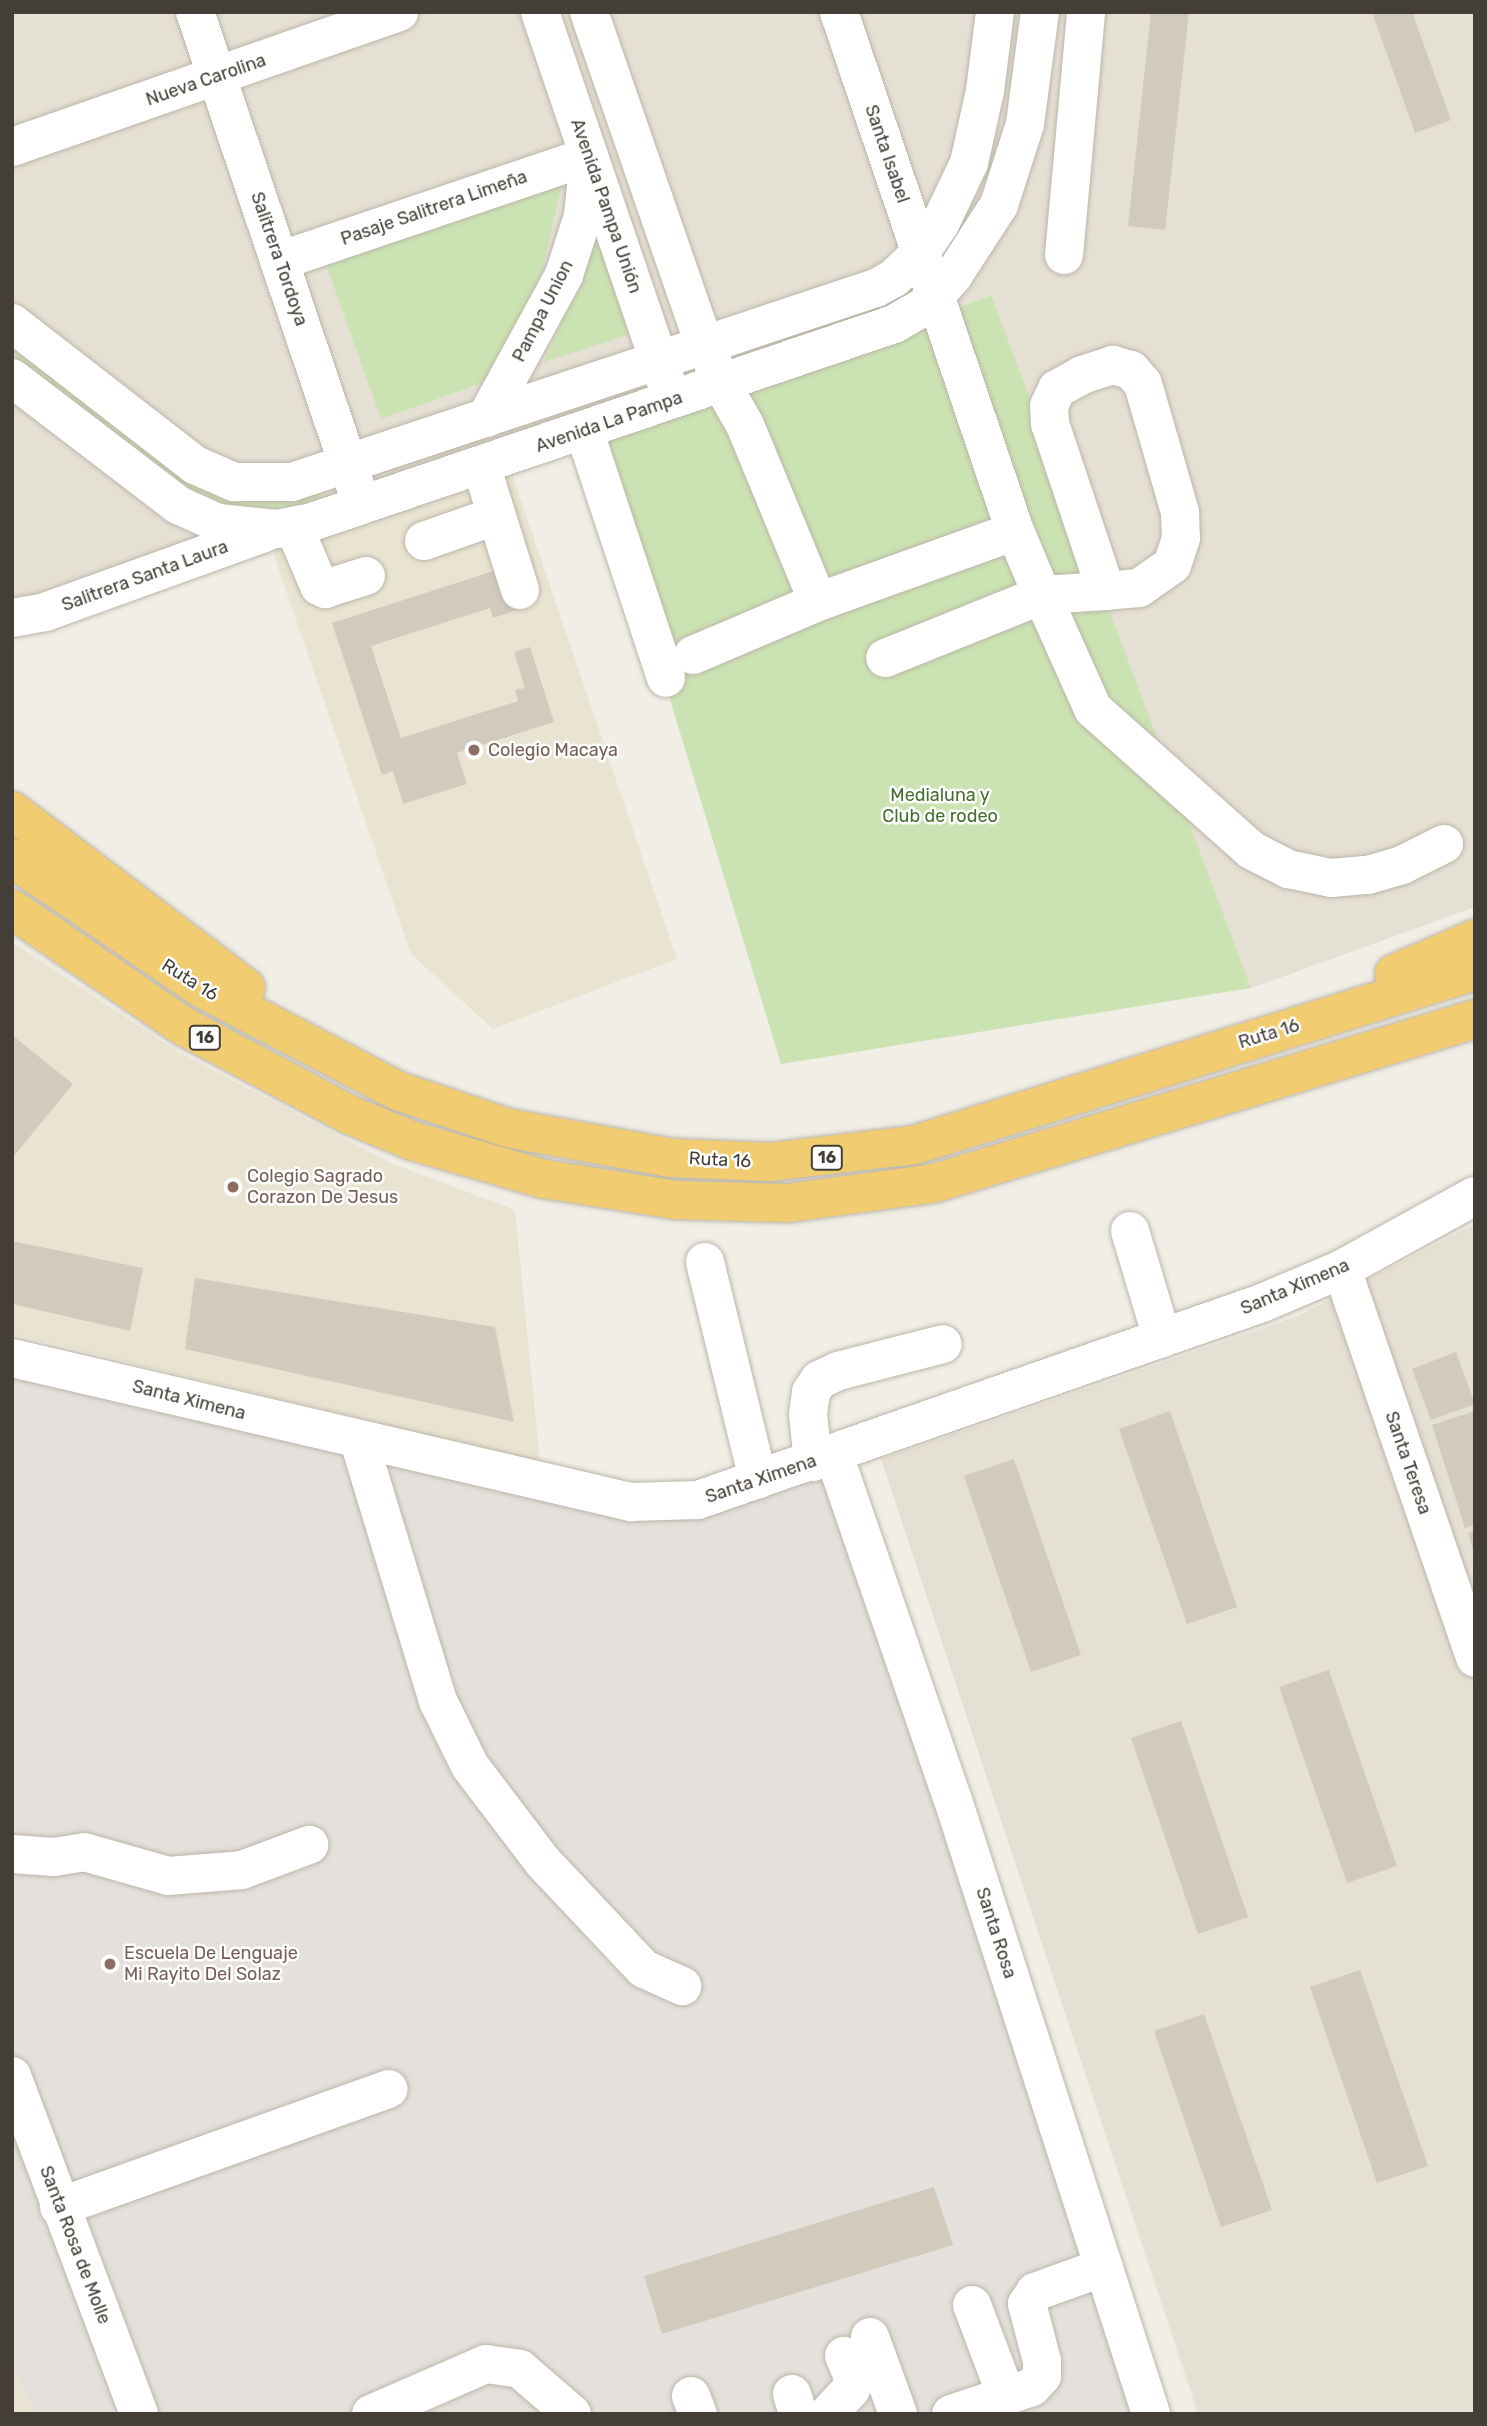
<!DOCTYPE html>
<html>
<head>
<meta charset="utf-8">
<style>
  body { margin:0 }
  #map { position:relative; width:1487px; height:2426px; overflow:hidden; background:#f1eee6; font-family:Rubik,sans-serif }
  div>[style] { position:absolute }
  .residential>* { inset:0; background:#e5e0d4 }
  .industrial>* { inset:0; background:#e4e0db }
  .education>* { inset:0; background:#e9e4d1 }
  .green>* { inset:0; background:#cbe3b2 }
  .building>* { inset:0; background:#d2cabc }
  .roads { filter:drop-shadow(0 0 2px #bcb6a9) drop-shadow(0 0 2px #bcb6a9) }
  .minor>* { height:38px; margin:-19px; padding:0 19px; transform-origin:19px; border-radius:19px; background:#fff }
  .highway>* { height:38px; margin:-19px; padding:0 19px; transform-origin:19px; border-radius:19px; background:#f2cc70 }
  .dots>* { width:19px; height:19px; translate:-50% -50%; box-sizing:border-box; border:4px solid #fff; border-radius:50% }
  span { translate:-50% -50%; white-space:nowrap; text-align:center; line-height:1.15; -webkit-text-stroke:5px #fff; paint-order:stroke }
  .shield-label span { padding:2px 5px; background:#fff; border:2px solid; border-radius:5px; -webkit-text-stroke-width:0 }
  .shield-label { font-size:16px; color:#443f36; font-weight:700 }
  .street-label { font-size:18px; color:#443f36 }
  .education-label { font-size:18px; color:#785e54 }
  .left { translate:0 -50%; text-align:left }
  .park-label { font-size:18px; color:#44702e }
  .frame { position:absolute; inset:0; border:14px solid #443f36; pointer-events:none }
</style>
</head>
<body>
<div id="map">
  <div class="residential">
    <div style="clip-path:polygon(12px 12px,1475px 12px,1475px 907px,1251px 988px,990px 295px,593px 447px,12px 622px)"></div>
    <div style="clip-path:polygon(1475px 1224px,1475px 2414px,1198px 2414px,881px 1459px,1298px 1316px)"></div>
  </div>
  <div class="industrial">
    <div style="clip-path:polygon(12px 1367px,667px 1507px,832px 1474px,1149px 2414px,34px 2414px,12px 2362px)"></div>
  </div>
  <div class="education">
    <div style="clip-path:polygon(510px 468px,677px 959px,493px 1029px,411px 954px,271px 547px)"></div>
    <div style="clip-path:polygon(12px 942px,178px 1052px,393px 1164px,515px 1210px,540px 1462px,12px 1334px)"></div>
    <div style="clip-path:polygon(12px 2362px,34px 2414px,12px 2414px)"></div>
  </div>
  <div class="green">
    <div style="clip-path:polygon(563px 178px,537px 294px,488px 381px,381px 419px,325px 262px)"></div>
    <div style="clip-path:polygon(600px 233px,631px 334px,544px 362px)"></div>
    <div style="clip-path:polygon(991px 295px,1251px 988px,781px 1064px,593px 447px)"></div>
    <div style="clip-path:polygon(12px 338px,203px 489px,319px 485px,322px 498px,275px 515px,207px 505px,12px 354px)"></div>
  </div>
  <div class="building">
    <div style="clip-path:polygon(1151px 12px,1189px 12px,1165px 230px,1128px 226px)"></div>
    <div style="clip-path:polygon(1372px 12px,1412px 12px,1451px 120px,1415px 133px)"></div>
    <div style="clip-path:polygon(509px 566px,523px 608px,493px 618px,490px 608px,371px 646px,401px 738px,518px 701px,515px 690px,525px 688px,514px 652px,530px 647px,554px 722px,457px 753px,467px 784px,403px 804px,393px 771px,382px 775px,332px 623px)"></div>
    <div style="clip-path:polygon(12px 1035px,73px 1084px,14px 1156px,12px 1154px)"></div>
    <div style="clip-path:polygon(12px 1241px,143px 1268px,130px 1331px,12px 1304px)"></div>
    <div style="clip-path:polygon(195px 1278px,495px 1327px,514px 1422px,185px 1349px)"></div>
    <div style="clip-path:polygon(1456px 1352px,1475px 1404px,1431px 1420px,1412px 1369px)"></div>
    <div style="clip-path:polygon(1170px 1411px,1237px 1607px,1187px 1624px,1119px 1429px)"></div>
    <div style="clip-path:polygon(1475px 1411px,1475px 1525px,1465px 1528px,1432px 1425px)"></div>
    <div style="clip-path:polygon(1014px 1459px,1081px 1655px,1031px 1672px,964px 1476px)"></div>
    <div style="clip-path:polygon(1475px 1531px,1475px 1553px,1474px 1553px,1468px 1533px)"></div>
    <div style="clip-path:polygon(1329px 1670px,1397px 1866px,1347px 1883px,1279px 1687px)"></div>
    <div style="clip-path:polygon(1181px 1721px,1248px 1917px,1198px 1934px,1131px 1738px)"></div>
    <div style="clip-path:polygon(1360px 1970px,1428px 2166px,1377px 2183px,1310px 1987px)"></div>
    <div style="clip-path:polygon(1204px 2014px,1272px 2210px,1221px 2227px,1154px 2031px)"></div>
    <div style="clip-path:polygon(934px 2187px,953px 2245px,662px 2334px,644px 2276px)"></div>
  </div>
  <div class="roads">
    <div class="minor">
      <div style="left:195px;top:12px;width:502px;rotate:71.31deg"></div>
      <div style="left:540px;top:12px;width:394px;rotate:71.2deg"></div>
      <div style="left:589px;top:12px;width:332px;rotate:70.9deg"></div>
      <div style="left:698px;top:326px;width:61px;rotate:68deg"></div>
      <div style="left:721px;top:383px;width:48px;rotate:60.3deg"></div>
      <div style="left:745px;top:425px;width:191px;rotate:67.6deg"></div>
      <div style="left:839px;top:12px;width:548px;rotate:71.27deg"></div>
      <div style="left:1015px;top:531px;width:69px;rotate:67.1deg"></div>
      <div style="left:1042px;top:595px;width:169px;rotate:158.1deg"></div>
      <div style="left:12px;top:147px;width:410px;rotate:-19.2deg"></div>
      <div style="left:1064px;top:255px;width:244px;rotate:-84.8deg"></div>
      <div style="left:279px;top:261px;width:327px;rotate:-18.7deg"></div>
      <div style="left:589px;top:156px;width:60px;rotate:95.7deg"></div>
      <div style="left:583px;top:216px;width:62px;rotate:107.9deg"></div>
      <div style="left:564px;top:275px;width:163px;rotate:118.6deg"></div>
      <div style="left:12px;top:323px;width:232px;rotate:37.8deg"></div>
      <div style="left:195px;top:465px;width:43px;rotate:23.6deg"></div>
      <div style="left:234px;top:482px;width:58px"></div>
      <div style="left:292px;top:482px;width:615px;rotate:-18.38deg"></div>
      <div style="left:876px;top:288px;width:21px;rotate:-29deg"></div>
      <div style="left:894px;top:278px;width:37px;rotate:-44deg"></div>
      <div style="left:921px;top:252px;width:34px;rotate:-56deg"></div>
      <div style="left:940px;top:224px;width:68px;rotate:-64.6deg"></div>
      <div style="left:969px;top:163px;width:74px;rotate:-77.5deg"></div>
      <div style="left:985px;top:91px;width:80px;rotate:-82.8deg"></div>
      <div style="left:12px;top:378px;width:209px;rotate:37.4deg"></div>
      <div style="left:178px;top:505px;width:44px;rotate:24.2deg"></div>
      <div style="left:218px;top:523px;width:59px;rotate:5.8deg"></div>
      <div style="left:277px;top:529px;width:36px;rotate:-11deg"></div>
      <div style="left:312px;top:522px;width:615px;rotate:-18.79deg"></div>
      <div style="left:894px;top:324px;width:38px;rotate:-30deg"></div>
      <div style="left:927px;top:305px;width:39px;rotate:-48deg"></div>
      <div style="left:953px;top:276px;width:85px;rotate:-57.1deg"></div>
      <div style="left:999px;top:205px;width:85px;rotate:-72.2deg"></div>
      <div style="left:1025px;top:124px;width:113px;rotate:-82.4deg"></div>
      <div style="left:584px;top:430px;width:261px;rotate:71.7deg"></div>
      <div style="left:481px;top:465px;width:131px;rotate:72.7deg"></div>
      <div style="left:294px;top:527px;width:64px;rotate:67deg"></div>
      <div style="left:319px;top:586px;width:7px;rotate:27deg"></div>
      <div style="left:325px;top:589px;width:43px;rotate:-17.6deg"></div>
      <div style="left:424px;top:541px;width:75px;rotate:-19.4deg"></div>
      <div style="left:1106px;top:591px;width:176px;rotate:-108.5deg"></div>
      <div style="left:1050px;top:424px;width:18px;rotate:-93deg"></div>
      <div style="left:1049px;top:406px;width:19px;rotate:-65deg"></div>
      <div style="left:1057px;top:389px;width:29px;rotate:-29deg"></div>
      <div style="left:1082px;top:375px;width:33px;rotate:-18deg"></div>
      <div style="left:1113px;top:365px;width:19px;rotate:16deg"></div>
      <div style="left:1131px;top:370px;width:18px;rotate:49deg"></div>
      <div style="left:1143px;top:384px;width:133px;rotate:73.9deg"></div>
      <div style="left:1180px;top:512px;width:26px;rotate:88deg"></div>
      <div style="left:1181px;top:538px;width:28px;rotate:108deg"></div>
      <div style="left:1172px;top:565px;width:40px;rotate:145.1deg"></div>
      <div style="left:1139px;top:588px;width:33px;rotate:175deg"></div>
      <div style="left:1106px;top:591px;width:64px;rotate:176.4deg"></div>
      <div style="left:1042px;top:595px;width:125px;rotate:65.9deg"></div>
      <div style="left:1093px;top:709px;width:212px;rotate:41.7deg"></div>
      <div style="left:1251px;top:850px;width:42px;rotate:27.2deg"></div>
      <div style="left:1288px;top:869px;width:44px;rotate:11.8deg"></div>
      <div style="left:1331px;top:878px;width:37px;rotate:-5deg"></div>
      <div style="left:1368px;top:875px;width:35px;rotate:-16deg"></div>
      <div style="left:1402px;top:865px;width:47px;rotate:-26.6deg"></div>
      <div style="left:12px;top:618px;width:34px;rotate:-10deg"></div>
      <div style="left:45px;top:612px;width:234px;rotate:-19.8deg"></div>
      <div style="left:693px;top:655px;width:136px;rotate:-23deg"></div>
      <div style="left:818px;top:602px;width:209px;rotate:-19.8deg"></div>
      <div style="left:1130px;top:1231px;width:112px;rotate:73.3deg"></div>
      <div style="left:705px;top:1262px;width:224px;rotate:76.3deg"></div>
      <div style="left:1342px;top:1269px;width:411px;rotate:71.1deg"></div>
      <div style="left:12px;top:1358px;width:636px;rotate:13.1deg"></div>
      <div style="left:631px;top:1502px;width:67px;rotate:-1.7deg"></div>
      <div style="left:698px;top:1500px;width:597px;rotate:-19.25deg"></div>
      <div style="left:1262px;top:1303px;width:87px;rotate:-23deg"></div>
      <div style="left:1342px;top:1269px;width:152px;rotate:-28.8deg"></div>
      <div style="left:359px;top:1441px;width:272px;rotate:73.1deg"></div>
      <div style="left:438px;top:1701px;width:72px;rotate:63.8deg"></div>
      <div style="left:470px;top:1766px;width:121px;rotate:52.8deg"></div>
      <div style="left:543px;top:1862px;width:147px;rotate:46.7deg"></div>
      <div style="left:644px;top:1969px;width:42px;rotate:24.1deg"></div>
      <div style="left:834px;top:1455px;width:362px;rotate:71deg"></div>
      <div style="left:952px;top:1797px;width:648px;rotate:72.12deg"></div>
      <div style="left:813px;top:1462px;width:48px;rotate:-95.9deg"></div>
      <div style="left:808px;top:1414px;width:22px;rotate:-82deg"></div>
      <div style="left:811px;top:1392px;width:14px;rotate:-56deg"></div>
      <div style="left:819px;top:1380px;width:21px;rotate:-25deg"></div>
      <div style="left:838px;top:1371px;width:108px;rotate:-14.4deg"></div>
      <div style="left:12px;top:1854px;width:42px;rotate:4.1deg"></div>
      <div style="left:54px;top:1857px;width:30px;rotate:-9deg"></div>
      <div style="left:84px;top:1852px;width:87px;rotate:15.9deg"></div>
      <div style="left:168px;top:1876px;width:74px;rotate:-4.6deg"></div>
      <div style="left:242px;top:1870px;width:72px;rotate:-20.5deg"></div>
      <div style="left:12px;top:2076px;width:361px;rotate:69.4deg"></div>
      <div style="left:59px;top:2207px;width:350px;rotate:-19.7deg"></div>
      <div style="left:972px;top:2305px;width:96px;rotate:69.3deg"></div>
      <div style="left:870px;top:2337px;width:82px;rotate:70deg"></div>
      <div style="left:792px;top:2394px;width:21px;rotate:73deg"></div>
      <div style="left:691px;top:2396px;width:19px;rotate:69deg"></div>
      <div style="left:371px;top:2414px;width:125px;rotate:-23.5deg"></div>
      <div style="left:486px;top:2364px;width:34px;rotate:8deg"></div>
      <div style="left:520px;top:2369px;width:69px;rotate:40.9deg"></div>
      <div style="left:828px;top:2414px;width:34px;rotate:-47deg"></div>
      <div style="left:851px;top:2389px;width:12px;rotate:-81deg"></div>
      <div style="left:853px;top:2377px;width:23px;rotate:-113deg"></div>
      <div style="left:951px;top:2414px;width:85px;rotate:-18.4deg"></div>
      <div style="left:1032px;top:2387px;width:15px;rotate:-48deg"></div>
      <div style="left:1042px;top:2376px;width:15px;rotate:-90deg"></div>
      <div style="left:1042px;top:2361px;width:59px;rotate:-104.7deg"></div>
      <div style="left:1027px;top:2304px;width:14px;rotate:-56deg"></div>
      <div style="left:1035px;top:2292px;width:73px;rotate:-19.9deg"></div>
    </div>
    <div class="highway">
      <div style="left:12px;top:811px;width:293px;rotate:37.1deg"></div>
      <div style="left:12px;top:858px;width:229px;rotate:34.5deg"></div>
      <div style="left:201px;top:988px;width:222px;rotate:27.6deg"></div>
      <div style="left:398px;top:1091px;width:116px;rotate:18.6deg"></div>
      <div style="left:508px;top:1128px;width:166px;rotate:10.4deg"></div>
      <div style="left:671px;top:1158px;width:99px;rotate:2.3deg"></div>
      <div style="left:770px;top:1162px;width:145px;rotate:-6.7deg"></div>
      <div style="left:914px;top:1145px;width:587px;rotate:-17.23deg"></div>
      <div style="left:12px;top:909px;width:207px;rotate:34.4deg"></div>
      <div style="left:183px;top:1026px;width:189px;rotate:28.1deg"></div>
      <div style="left:350px;top:1115px;width:68px;rotate:22.4deg"></div>
      <div style="left:413px;top:1141px;width:136px;rotate:16.2deg"></div>
      <div style="left:544px;top:1179px;width:134px;rotate:9deg"></div>
      <div style="left:676px;top:1200px;width:112px;rotate:1.5deg"></div>
      <div style="left:788px;top:1203px;width:148px;rotate:-7.7deg"></div>
      <div style="left:935px;top:1183px;width:564px;rotate:-16.89deg"></div>
      <div style="left:1394px;top:974px;width:88px;rotate:-23.4deg"></div>
    </div>
  </div>
  <div class="dots">
    <div style="left:474px;top:750px;background:#8d6e63"></div>
    <div style="left:233px;top:1187px;background:#8d6e63"></div>
    <div style="left:110px;top:1964px;background:#8d6e63"></div>
  </div>
  <div class="shield-label">
    <span style="left:205px;top:1038px">16</span>
    <span style="left:827px;top:1158px">16</span>
  </div>
  <div class="street-label">
    <span style="left:206px;top:80px;rotate:-19deg">Nueva Carolina</span>
    <span style="left:887px;top:154px;rotate:71deg">Santa Isabel</span>
    <span style="left:606px;top:206px;rotate:71deg">Avenida Pampa Unión</span>
    <span style="left:434px;top:208px;rotate:-19deg">Pasaje Salitrera Limeña</span>
    <span style="left:279px;top:259px;rotate:71deg">Salitrera Tordoya</span>
    <span style="left:543px;top:311px;rotate:-63deg">Pampa Union</span>
    <span style="left:609px;top:422px;rotate:-19deg">Avenida La Pampa</span>
    <span style="left:145px;top:576px;rotate:-20deg">Salitrera Santa Laura</span>
    <span style="left:190px;top:980px;rotate:32deg">Ruta 16</span>
    <span style="left:1269px;top:1034px;rotate:-17deg">Ruta 16</span>
    <span style="left:720px;top:1160px;rotate:3deg">Ruta 16</span>
    <span style="left:1295px;top:1287px;rotate:-23deg">Santa Ximena</span>
    <span style="left:189px;top:1400px;rotate:14deg">Santa Ximena</span>
    <span style="left:1408px;top:1463px;rotate:71deg">Santa Teresa</span>
    <span style="left:761px;top:1479px;rotate:-19deg">Santa Ximena</span>
    <span style="left:996px;top:1933px;rotate:72deg">Santa Rosa</span>
    <span style="left:75px;top:2245px;rotate:69deg">Santa Rosa de Molle</span>
  </div>
  <div class="education-label">
    <span class="left" style="left:488px;top:750px">Colegio Macaya</span>
    <span class="left" style="left:247px;top:1187px">Colegio Sagrado<br>Corazon De Jesus</span>
    <span class="left" style="left:124px;top:1964px">Escuela De Lenguaje<br>Mi Rayito Del Solaz</span>
  </div>
  <div class="park-label">
    <span style="left:940px;top:806px">Medialuna y<br>Club de rodeo</span>
  </div>
  <div class="frame"></div>
</div>
</body>
</html>
